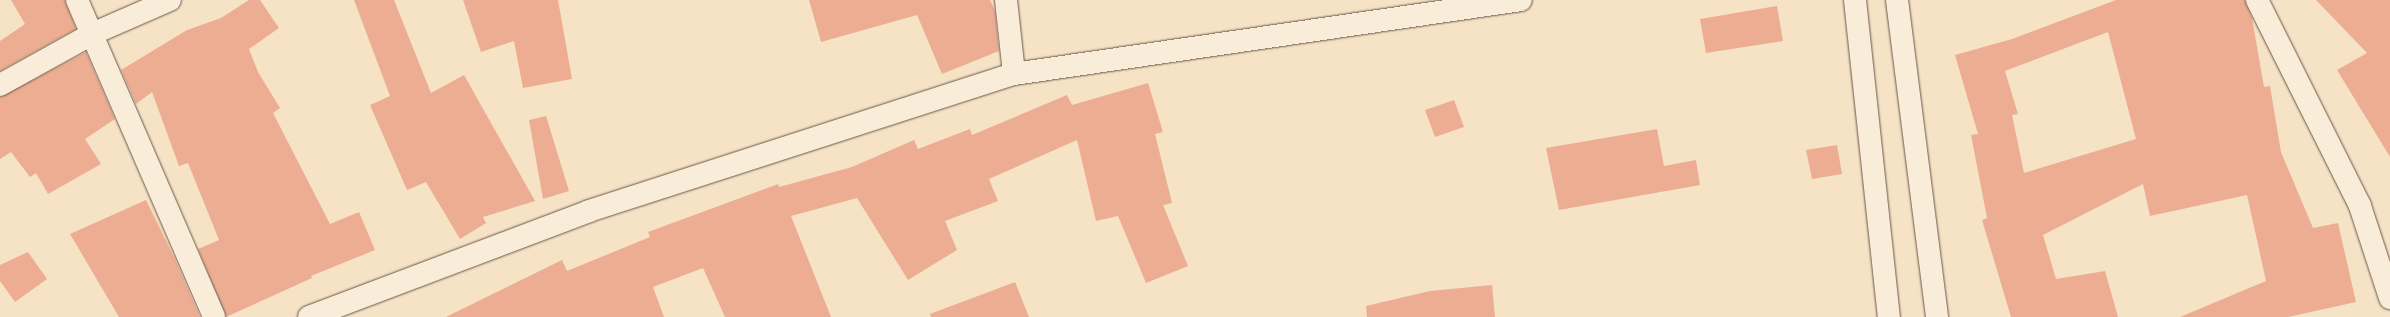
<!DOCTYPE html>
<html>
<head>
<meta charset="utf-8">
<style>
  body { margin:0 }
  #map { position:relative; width:2390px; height:317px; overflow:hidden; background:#f6e3c6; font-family:"Libre Bodoni",serif }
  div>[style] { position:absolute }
  .building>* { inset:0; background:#ecad92 }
  .roads { filter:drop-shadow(0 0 1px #6a5648) drop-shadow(0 0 1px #6a5648) }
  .street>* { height:22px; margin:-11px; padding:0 11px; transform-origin:11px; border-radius:11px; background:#f9edda }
  .secondary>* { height:22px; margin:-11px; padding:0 11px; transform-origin:11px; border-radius:11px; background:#f9edda }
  span { translate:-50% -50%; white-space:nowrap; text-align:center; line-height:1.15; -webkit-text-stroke:4px #f9edda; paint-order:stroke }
</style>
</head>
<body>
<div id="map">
  <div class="building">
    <div style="clip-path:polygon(11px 0,65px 0,76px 29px,0 71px,0 41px,25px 24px)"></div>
    <div style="clip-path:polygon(249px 0,260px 0,279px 28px,249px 49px,258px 72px,280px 108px,273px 113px,330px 224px,359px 212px,375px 250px,311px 276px,312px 278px,226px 317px,198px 249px,219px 240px,188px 163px,179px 166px,152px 92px,136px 104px,121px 70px,187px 30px,221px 18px)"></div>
    <div style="clip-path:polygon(354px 0,394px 0,431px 93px,464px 75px,535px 201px,483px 217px,486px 223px,460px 239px,426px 182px,407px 190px,370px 105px,390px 96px)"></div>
    <div style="clip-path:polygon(463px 0,558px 0,572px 79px,523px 88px,514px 41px,481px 52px)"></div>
    <div style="clip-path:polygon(809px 0,990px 0,995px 11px,999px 51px,942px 74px,917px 15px,821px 42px)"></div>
    <div style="clip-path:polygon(evenodd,2116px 0,2245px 0,2252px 18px,2264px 87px,2270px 86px,2281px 152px,2313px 228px,2338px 223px,2356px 302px,2288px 317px,2180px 317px,2266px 281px,2247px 195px,2150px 216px,2143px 184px,2043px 235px,2056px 279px,2105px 271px,2118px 317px,2011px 317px,1982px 220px,1987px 218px,1971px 135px,1978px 134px,1955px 55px,2012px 39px,2116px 0,2108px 32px,2136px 139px,2024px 173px,2012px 115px,2018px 114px,2005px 71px,2108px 32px)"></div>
    <div style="clip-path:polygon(2316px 0,2390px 0,2390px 157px,2337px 70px,2367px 53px)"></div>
    <div style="clip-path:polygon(1777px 6px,1783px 41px,1706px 53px,1700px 19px)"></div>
    <div style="clip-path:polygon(86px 52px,115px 119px,85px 139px,101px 164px,48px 194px,36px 173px,30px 177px,11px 152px,0 159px,0 97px)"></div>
    <div style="clip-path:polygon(1148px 83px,1163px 132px,1155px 134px,1172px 203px,1163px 205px,1188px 266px,1146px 283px,1118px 216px,1096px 221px,1077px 140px,989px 179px,998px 201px,945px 221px,957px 250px,908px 280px,857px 198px,791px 216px,831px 317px,725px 317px,703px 268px,653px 287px,664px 317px,446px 317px,562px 260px,567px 271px,650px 237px,648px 232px,778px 184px,779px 187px,852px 167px,914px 140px,918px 149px,970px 129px,972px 135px,1067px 95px,1072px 105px)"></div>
    <div style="clip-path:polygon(1454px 100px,1464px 127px,1435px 137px,1425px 110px)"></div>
    <div style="clip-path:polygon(546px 116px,569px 191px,543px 199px,529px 120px)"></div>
    <div style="clip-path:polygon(1657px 129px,1664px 166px,1696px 160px,1700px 185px,1559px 210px,1546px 148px)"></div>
    <div style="clip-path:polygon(1837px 145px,1842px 174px,1812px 179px,1806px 150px)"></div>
    <div style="clip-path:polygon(146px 200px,175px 259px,200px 317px,119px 317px,70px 234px)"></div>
    <div style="clip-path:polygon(28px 252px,47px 279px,15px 302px,0 281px,0 265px)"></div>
    <div style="clip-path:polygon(1015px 282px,1029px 317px,931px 317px,930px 314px)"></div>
    <div style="clip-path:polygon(1492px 285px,1495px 317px,1367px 317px,1366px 306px,1430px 291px)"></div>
  </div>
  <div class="roads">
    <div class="street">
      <div style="left:77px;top:0;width:345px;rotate:66.6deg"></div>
      <div style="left:1006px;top:0;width:74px;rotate:83.8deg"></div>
      <div style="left:2257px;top:0;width:230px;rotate:63.4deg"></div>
      <div style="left:2360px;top:206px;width:97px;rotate:71.9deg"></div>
      <div style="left:0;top:85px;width:105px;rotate:-29deg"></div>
      <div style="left:92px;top:34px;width:85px;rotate:-23.6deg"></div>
      <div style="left:309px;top:317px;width:299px;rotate:-20.7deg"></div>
      <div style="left:589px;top:211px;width:447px;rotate:-17.9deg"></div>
      <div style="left:1014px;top:74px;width:512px;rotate:-8.3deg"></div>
    </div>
    <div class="secondary">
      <div style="left:1855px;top:0;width:319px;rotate:83.9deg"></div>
      <div style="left:1897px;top:0;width:320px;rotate:82.8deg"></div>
    </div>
  </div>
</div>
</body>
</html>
